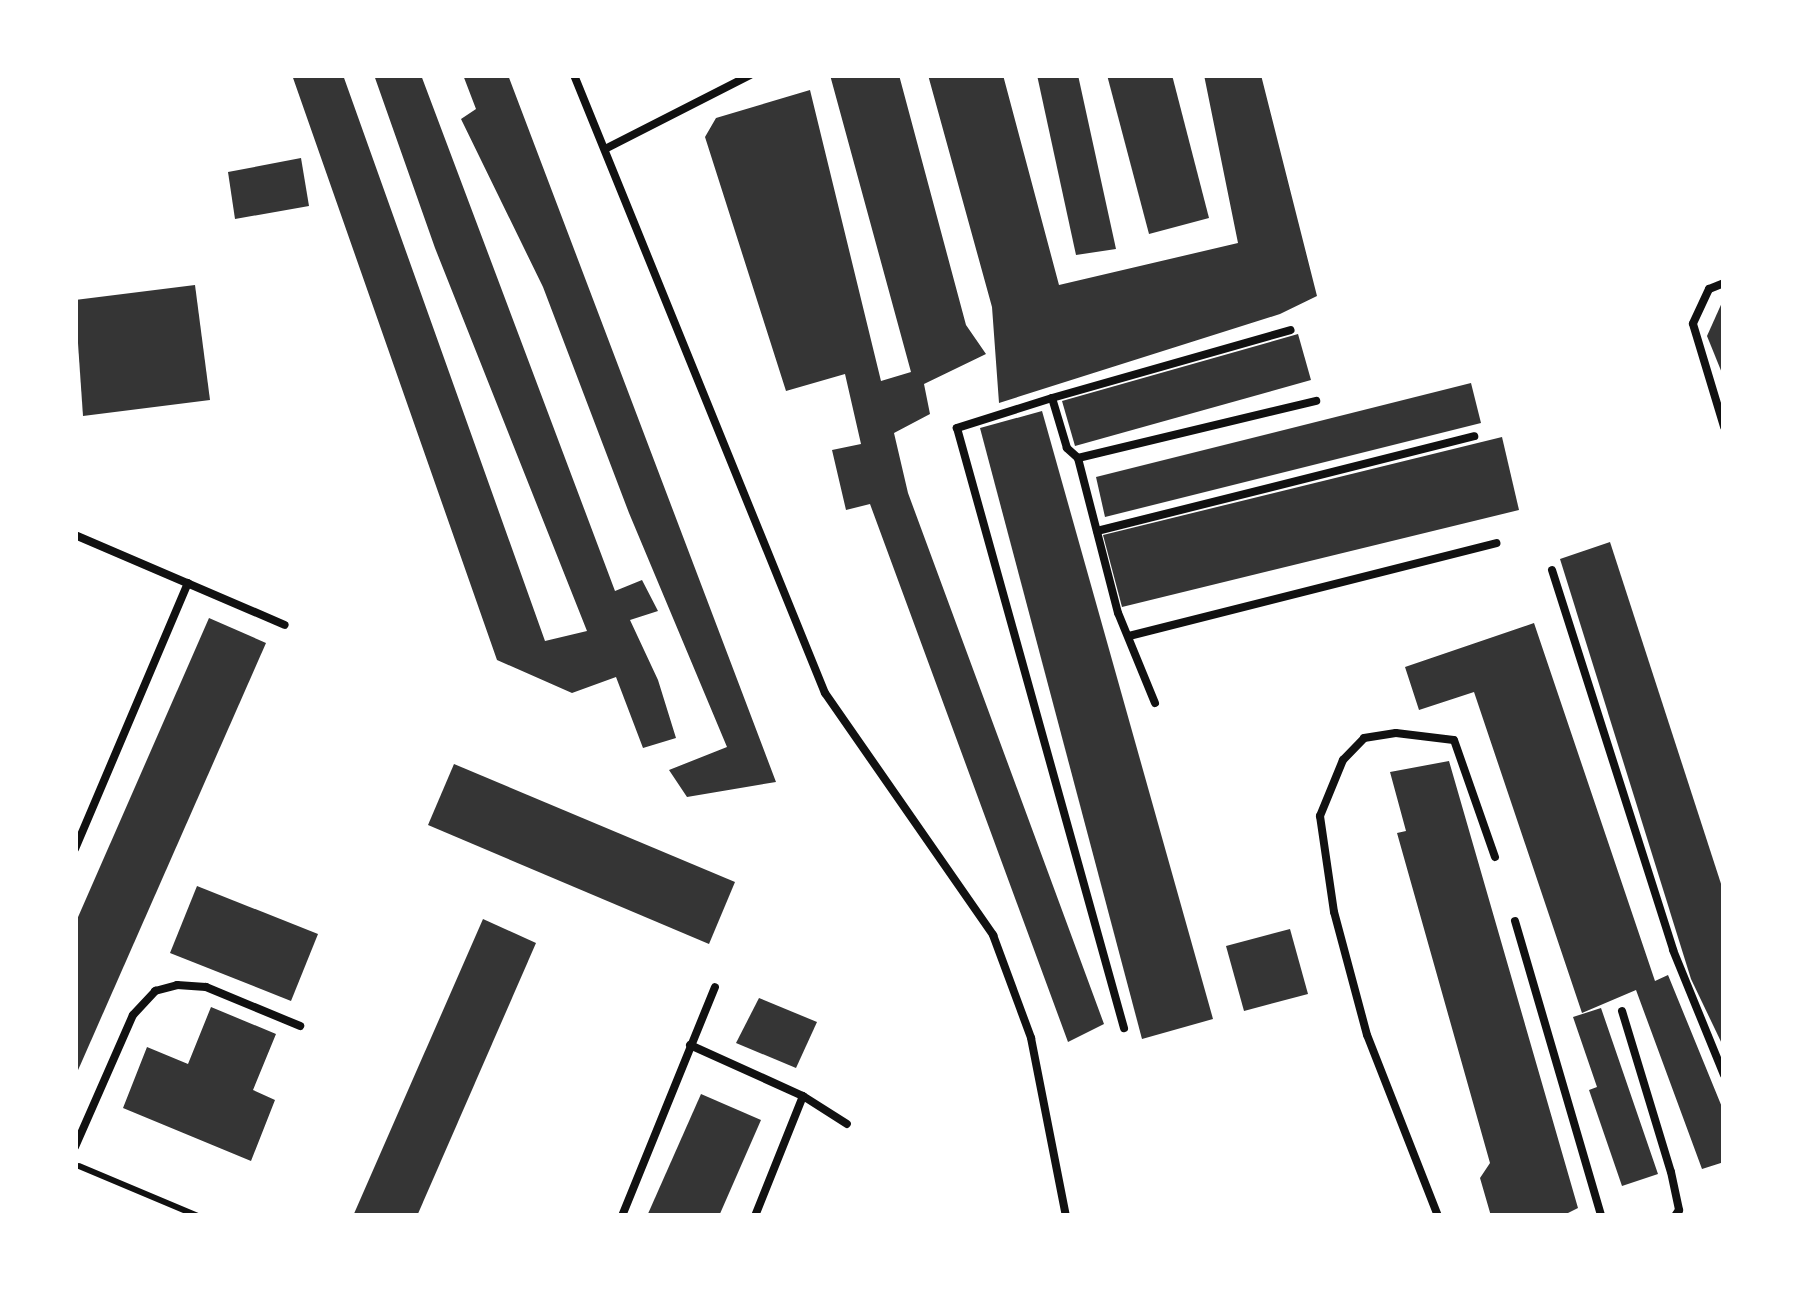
<!DOCTYPE html>
<html>
<head>
<meta charset="utf-8">
<style>
  body { margin:0 }
  #map { position:relative; width:1799px; height:1291px; overflow:hidden; background:#fff; font-family:"Playfair Display",serif }
  div>[style] { position:absolute }
  .building>* { inset:0; background:#353535 }
  .path>* { height:6px; margin:-3px; padding:0 3px; transform-origin:3px; border-radius:3px; background:#111 }
  .service>* { height:8px; margin:-4px; padding:0 4px; transform-origin:4px; border-radius:4px; background:#111 }
  span { translate:-50% -50%; white-space:nowrap; text-align:center; line-height:1.15; -webkit-text-stroke:12px #fff; paint-order:stroke }
  .frame { position:absolute; inset:0; border:78px solid #fff; pointer-events:none }
</style>
</head>
<body>
<div id="map">
  <div class="building">
    <div style="clip-path:polygon(292px 75px,343px 75px,545px 641px,587px 631px,435px 248px,374px 75px,421px 75px,615px 591px,642px 580px,658px 611px,630px 620px,658px 680px,676px 738px,643px 748px,616px 677px,572px 693px,497px 660px)"></div>
    <div style="clip-path:polygon(463px 75px,508px 75px,776px 782px,687px 797px,669px 770px,727px 747px,629px 513px,543px 287px,461px 119px,476px 109px)"></div>
    <div style="clip-path:polygon(830px 75px,899px 75px,966px 325px,986px 354px,924px 384px,930px 414px,894px 433px,908px 493px,1104px 1024px,1068px 1042px,870px 504px,846px 510px,832px 450px,861px 444px,845px 374px,786px 391px,705px 137px,716px 118px,810px 90px,881px 381px,911px 372px)"></div>
    <div style="clip-path:polygon(928px 75px,1003px 75px,1059px 285px,1238px 243px,1204px 75px,1261px 75px,1317px 296px,1280px 314px,999px 403px,992px 307px)"></div>
    <div style="clip-path:polygon(1037px 75px,1078px 75px,1116px 249px,1076px 255px)"></div>
    <div style="clip-path:polygon(1107px 75px,1172px 75px,1209px 218px,1149px 234px)"></div>
    <div style="clip-path:polygon(301px 158px,309px 206px,235px 219px,228px 172px)"></div>
    <div style="clip-path:polygon(195px 285px,210px 400px,83px 416px,75px 300px)"></div>
    <div style="clip-path:polygon(1724px 298px,1724px 378px,1707px 336px)"></div>
    <div style="clip-path:polygon(1298px 334px,1311px 380px,1075px 446px,1062px 401px)"></div>
    <div style="clip-path:polygon(1471px 383px,1481px 423px,1105px 517px,1096px 477px)"></div>
    <div style="clip-path:polygon(1042px 411px,1213px 1019px,1142px 1039px,980px 428px)"></div>
    <div style="clip-path:polygon(1502px 437px,1519px 510px,1122px 607px,1103px 535px)"></div>
    <div style="clip-path:polygon(1610px 542px,1724px 893px,1724px 1048px,1691px 979px,1560px 559px)"></div>
    <div style="clip-path:polygon(209px 618px,266px 643px,75px 1077px,75px 924px)"></div>
    <div style="clip-path:polygon(1534px 623px,1655px 981px,1668px 975px,1724px 1112px,1724px 1162px,1702px 1169px,1636px 990px,1582px 1013px,1474px 692px,1419px 710px,1405px 667px)"></div>
    <div style="clip-path:polygon(1449px 761px,1578px 1208px,1562px 1216px,1491px 1216px,1480px 1178px,1490px 1163px,1397px 833px,1406px 831px,1390px 772px)"></div>
    <div style="clip-path:polygon(454px 764px,735px 882px,709px 944px,428px 825px)"></div>
    <div style="clip-path:polygon(197px 886px,318px 934px,291px 1001px,170px 953px)"></div>
    <div style="clip-path:polygon(483px 919px,536px 943px,417px 1216px,353px 1216px)"></div>
    <div style="clip-path:polygon(1290px 929px,1308px 994px,1244px 1011px,1226px 946px)"></div>
    <div style="clip-path:polygon(759px 998px,817px 1022px,796px 1068px,736px 1043px)"></div>
    <div style="clip-path:polygon(211px 1007px,276px 1034px,253px 1090px,275px 1100px,251px 1161px,123px 1108px,147px 1047px,188px 1064px)"></div>
    <div style="clip-path:polygon(1601px 1008px,1658px 1174px,1622px 1186px,1589px 1090px,1597px 1087px,1573px 1017px)"></div>
    <div style="clip-path:polygon(701px 1094px,761px 1120px,719px 1216px,647px 1216px)"></div>
  </div>
  <div class="path">
    <div style="left:79px;top:1166px;width:129px;rotate:22.8deg"></div>
  </div>
  <div class="service">
    <div style="left:574px;top:75px;width:667px;rotate:67.9deg"></div>
    <div style="left:825px;top:693px;width:295px;rotate:55.2deg"></div>
    <div style="left:993px;top:935px;width:110px;rotate:69.7deg"></div>
    <div style="left:1031px;top:1038px;width:181px;rotate:78.9deg"></div>
    <div style="left:605px;top:149px;width:163px;rotate:-27deg"></div>
    <div style="left:1724px;top:283px;width:16px;rotate:158deg"></div>
    <div style="left:1709px;top:289px;width:38px;rotate:115deg"></div>
    <div style="left:1693px;top:324px;width:108px;rotate:73.2deg"></div>
    <div style="left:1052px;top:398px;width:248px;rotate:-15.9deg"></div>
    <div style="left:1078px;top:458px;width:15px;rotate:-138deg"></div>
    <div style="left:1067px;top:448px;width:52px;rotate:-106.7deg"></div>
    <div style="left:1052px;top:398px;width:100px;rotate:162.5deg"></div>
    <div style="left:957px;top:428px;width:623px;rotate:74.45deg"></div>
    <div style="left:1097px;top:531px;width:389px;rotate:-14.1deg"></div>
    <div style="left:75px;top:535px;width:228px;rotate:23.2deg"></div>
    <div style="left:1552px;top:570px;width:399px;rotate:72.3deg"></div>
    <div style="left:1673px;top:950px;width:135px;rotate:67.8deg"></div>
    <div style="left:1129px;top:636px;width:379px;rotate:-14.2deg"></div>
    <div style="left:1155px;top:703px;width:97px;rotate:-112.3deg"></div>
    <div style="left:1118px;top:613px;width:160px;rotate:-104.5deg"></div>
    <div style="left:1078px;top:458px;width:245px;rotate:-13.5deg"></div>
    <div style="left:75px;top:849px;width:289px;rotate:-67deg"></div>
    <div style="left:1515px;top:921px;width:307px;rotate:73.7deg"></div>
    <div style="left:1622px;top:1011px;width:168px;rotate:73.1deg"></div>
    <div style="left:1671px;top:1172px;width:39px;rotate:78deg"></div>
    <div style="left:1679px;top:1210px;width:7px;rotate:124deg"></div>
    <div style="left:690px;top:1045px;width:124px;rotate:24.3deg"></div>
    <div style="left:803px;top:1096px;width:52px;rotate:32.5deg"></div>
    <div style="left:75px;top:1147px;width:144px;rotate:-66.3deg"></div>
    <div style="left:133px;top:1015px;width:33px;rotate:-47deg"></div>
    <div style="left:155px;top:991px;width:23px;rotate:-15deg"></div>
    <div style="left:177px;top:985px;width:29px;rotate:4deg"></div>
    <div style="left:206px;top:987px;width:102px;rotate:22.5deg"></div>
    <div style="left:622px;top:1216px;width:247px;rotate:-67.9deg"></div>
    <div style="left:755px;top:1216px;width:129px;rotate:-68.2deg"></div>
    <div style="left:1438px;top:1216px;width:194px;rotate:-111.4deg"></div>
    <div style="left:1367px;top:1035px;width:127px;rotate:-105deg"></div>
    <div style="left:1334px;top:912px;width:97px;rotate:-98.3deg"></div>
    <div style="left:1320px;top:816px;width:61px;rotate:-67.7deg"></div>
    <div style="left:1343px;top:760px;width:30px;rotate:-46deg"></div>
    <div style="left:1364px;top:738px;width:32px;rotate:-9deg"></div>
    <div style="left:1396px;top:733px;width:58px;rotate:6.9deg"></div>
    <div style="left:1454px;top:740px;width:124px;rotate:70.7deg"></div>
  </div>
  <div class="frame"></div>
</div>
</body>
</html>
